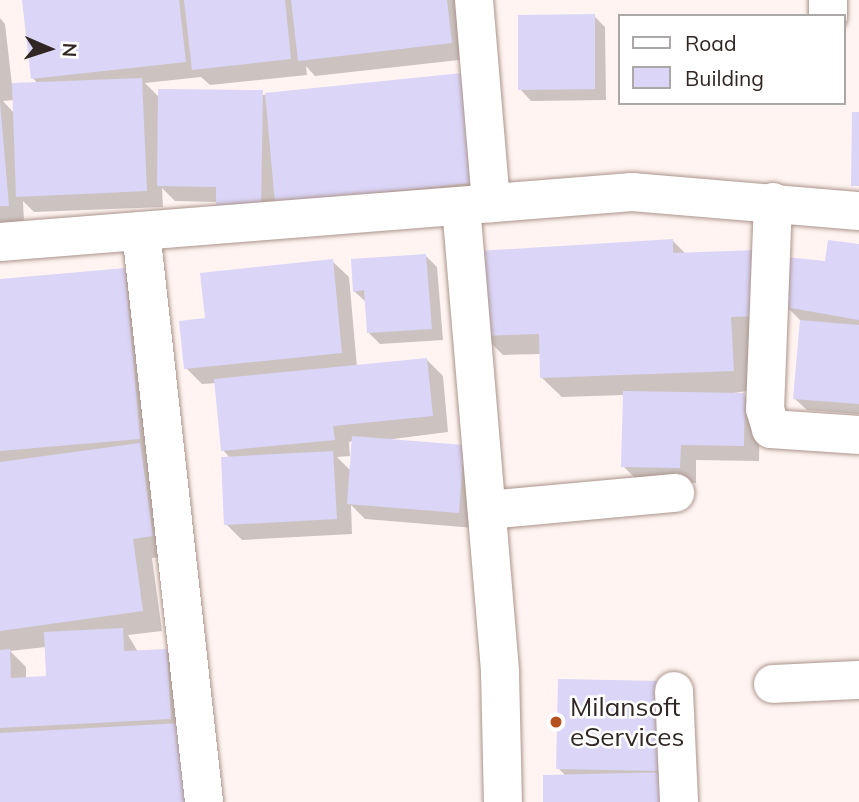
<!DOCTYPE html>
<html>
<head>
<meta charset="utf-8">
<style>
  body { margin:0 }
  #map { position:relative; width:859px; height:802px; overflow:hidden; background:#fff4f1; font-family:Mulish,sans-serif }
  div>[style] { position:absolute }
  .shadow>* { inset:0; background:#0003 }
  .building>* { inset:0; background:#dbd5f8 }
  .roads { filter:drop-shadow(0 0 2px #ab948c) drop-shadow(0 0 2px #ab948c) }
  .minor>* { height:38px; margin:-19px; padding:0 19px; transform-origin:19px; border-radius:19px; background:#fff }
  .dots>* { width:19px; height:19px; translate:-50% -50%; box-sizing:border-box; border:4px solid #fff; border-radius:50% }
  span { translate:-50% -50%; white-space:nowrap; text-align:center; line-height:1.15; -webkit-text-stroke:5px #fff; paint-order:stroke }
  .poi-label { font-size:26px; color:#302623 }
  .left { translate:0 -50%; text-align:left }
  .legend { position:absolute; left:618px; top:14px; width:228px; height:91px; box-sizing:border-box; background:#fff; border:2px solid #aca8a7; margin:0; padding:9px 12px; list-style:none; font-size:21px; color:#302623 }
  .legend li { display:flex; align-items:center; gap:14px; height:35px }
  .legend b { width:35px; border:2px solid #aca8a7 }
  .north { position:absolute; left:14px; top:14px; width:70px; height:70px; -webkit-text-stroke:5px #fff; paint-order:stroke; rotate:93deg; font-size:19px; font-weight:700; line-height:28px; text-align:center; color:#302623 }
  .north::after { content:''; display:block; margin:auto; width:24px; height:32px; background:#302623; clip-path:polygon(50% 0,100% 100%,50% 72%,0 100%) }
</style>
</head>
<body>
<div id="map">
  <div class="shadow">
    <div style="clip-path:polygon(evenodd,24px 0,461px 0,468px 59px,315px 76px,306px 66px,307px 75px,210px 85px,201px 77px,145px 83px,160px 98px,265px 95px,462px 75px,492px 202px,297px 222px,218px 202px,175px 201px,162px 188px,163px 207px,34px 212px,23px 201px,24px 221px,0 223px,0 18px,5px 24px,12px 85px,38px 84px,33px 78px,24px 0,14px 100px,14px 113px,3px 101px,14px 100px)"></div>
    <div style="clip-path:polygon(594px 16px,605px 27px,606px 100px,531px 101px,520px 89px)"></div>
    <div style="clip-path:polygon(673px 241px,686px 254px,756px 251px,753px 390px,721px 395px,744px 395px,760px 411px,759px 461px,696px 460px,696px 483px,639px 482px,623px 466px,624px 395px,562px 397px,542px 378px,541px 354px,503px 355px,483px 335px)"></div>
    <div style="clip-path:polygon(859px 245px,859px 414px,807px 410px,795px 399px,801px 321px,787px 307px,827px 263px)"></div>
    <div style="clip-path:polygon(426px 256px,437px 267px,443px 340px,380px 344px,369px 333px,366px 302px,354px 291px)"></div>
    <div style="clip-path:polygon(evenodd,332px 261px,349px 277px,357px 367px,427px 360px,443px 376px,448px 432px,385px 440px,463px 446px,475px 528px,365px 519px,351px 505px,352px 534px,242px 540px,226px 524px,230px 458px,223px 450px,216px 383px,202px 384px,186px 368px,207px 320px,332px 261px,354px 441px,351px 471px,337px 457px,350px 456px,349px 442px,354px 441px)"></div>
    <div style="clip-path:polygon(evenodd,124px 270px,144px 290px,171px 555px,152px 558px,162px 631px,128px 635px,138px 652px,167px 650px,183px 666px,203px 802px,0 802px,0 280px,124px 270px,46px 647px,48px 678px,26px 679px,26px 667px,10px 651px,46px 647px)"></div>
    <div style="clip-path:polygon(678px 699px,677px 775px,545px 802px,566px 776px,558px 768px)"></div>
  </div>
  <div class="building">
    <div style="clip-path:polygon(22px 0,179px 0,186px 62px,31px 79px)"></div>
    <div style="clip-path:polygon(184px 0,285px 0,291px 59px,192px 70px)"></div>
    <div style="clip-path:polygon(291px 0,447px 0,452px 43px,298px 61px)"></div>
    <div style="clip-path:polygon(595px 14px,595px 89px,518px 90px,518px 15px)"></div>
    <div style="clip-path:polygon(462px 73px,473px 183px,275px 203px,265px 93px)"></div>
    <div style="clip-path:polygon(142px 78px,147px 191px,16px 197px,12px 83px)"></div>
    <div style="clip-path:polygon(158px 89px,263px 90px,261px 209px,216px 209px,216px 187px,157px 186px)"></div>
    <div style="clip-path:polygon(0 102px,9px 206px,0 206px)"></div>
    <div style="clip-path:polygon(852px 112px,859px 112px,859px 186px,851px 186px)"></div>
    <div style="clip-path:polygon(673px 239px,673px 253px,757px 250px,759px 316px,731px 317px,734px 371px,540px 378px,539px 334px,482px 336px,478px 251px)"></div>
    <div style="clip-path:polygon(828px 240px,859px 244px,859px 320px,785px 307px,785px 257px,825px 261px)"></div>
    <div style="clip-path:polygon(426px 254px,432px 329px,367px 333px,364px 290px,353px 292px,351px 259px)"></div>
    <div style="clip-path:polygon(333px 259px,342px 353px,184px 369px,179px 321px,205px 318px,200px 273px)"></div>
    <div style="clip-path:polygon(125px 268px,140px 439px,0 451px,0 279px)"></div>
    <div style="clip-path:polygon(800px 320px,859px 325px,859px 404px,793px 399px)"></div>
    <div style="clip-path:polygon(427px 358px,433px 416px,333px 426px,335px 440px,221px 451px,214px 379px)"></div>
    <div style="clip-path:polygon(623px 391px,745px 393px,744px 446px,681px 445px,680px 468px,621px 467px)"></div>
    <div style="clip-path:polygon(352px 436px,464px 445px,459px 513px,347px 504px)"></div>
    <div style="clip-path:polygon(140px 443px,153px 536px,133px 539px,143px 611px,0 631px,0 462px)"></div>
    <div style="clip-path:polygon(333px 451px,337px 519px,224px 525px,221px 457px)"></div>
    <div style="clip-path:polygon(123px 628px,124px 651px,167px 649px,171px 719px,0 728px,0 650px,10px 649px,11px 678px,46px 676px,44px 632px)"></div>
    <div style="clip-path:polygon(558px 679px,662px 681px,661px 771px,556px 769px)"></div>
    <div style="clip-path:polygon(181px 723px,185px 802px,0 802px,0 733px)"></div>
    <div style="clip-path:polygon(676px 772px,677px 802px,543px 802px,543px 775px)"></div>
  </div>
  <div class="roads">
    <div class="minor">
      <div style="left:474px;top:0;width:204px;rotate:85.2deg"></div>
      <div style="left:828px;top:0;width:16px;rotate:90deg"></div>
      <div style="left:773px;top:202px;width:207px;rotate:92.2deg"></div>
      <div style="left:765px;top:409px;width:21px;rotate:73deg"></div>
      <div style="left:771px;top:429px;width:88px;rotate:3.9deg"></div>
      <div style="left:461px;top:206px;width:468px;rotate:85.2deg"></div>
      <div style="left:500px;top:672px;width:130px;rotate:88.7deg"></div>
      <div style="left:141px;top:231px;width:574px;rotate:83.7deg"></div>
      <div style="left:0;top:242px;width:634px;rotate:-4.52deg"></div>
      <div style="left:632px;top:192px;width:228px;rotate:4.8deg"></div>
      <div style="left:487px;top:510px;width:189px;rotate:-5.2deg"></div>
      <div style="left:773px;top:684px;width:86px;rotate:-2.7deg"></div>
      <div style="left:674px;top:691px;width:111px;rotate:87.4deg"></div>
    </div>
  </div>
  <div class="dots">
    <div style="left:556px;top:722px;background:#b6521e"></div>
  </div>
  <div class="poi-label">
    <span class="left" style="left:570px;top:722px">Milansoft<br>eServices</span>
  </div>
  <ul class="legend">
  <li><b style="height:9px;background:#fff"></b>Road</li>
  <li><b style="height:19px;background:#dbd5f8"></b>Building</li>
  </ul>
  <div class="north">N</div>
</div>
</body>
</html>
